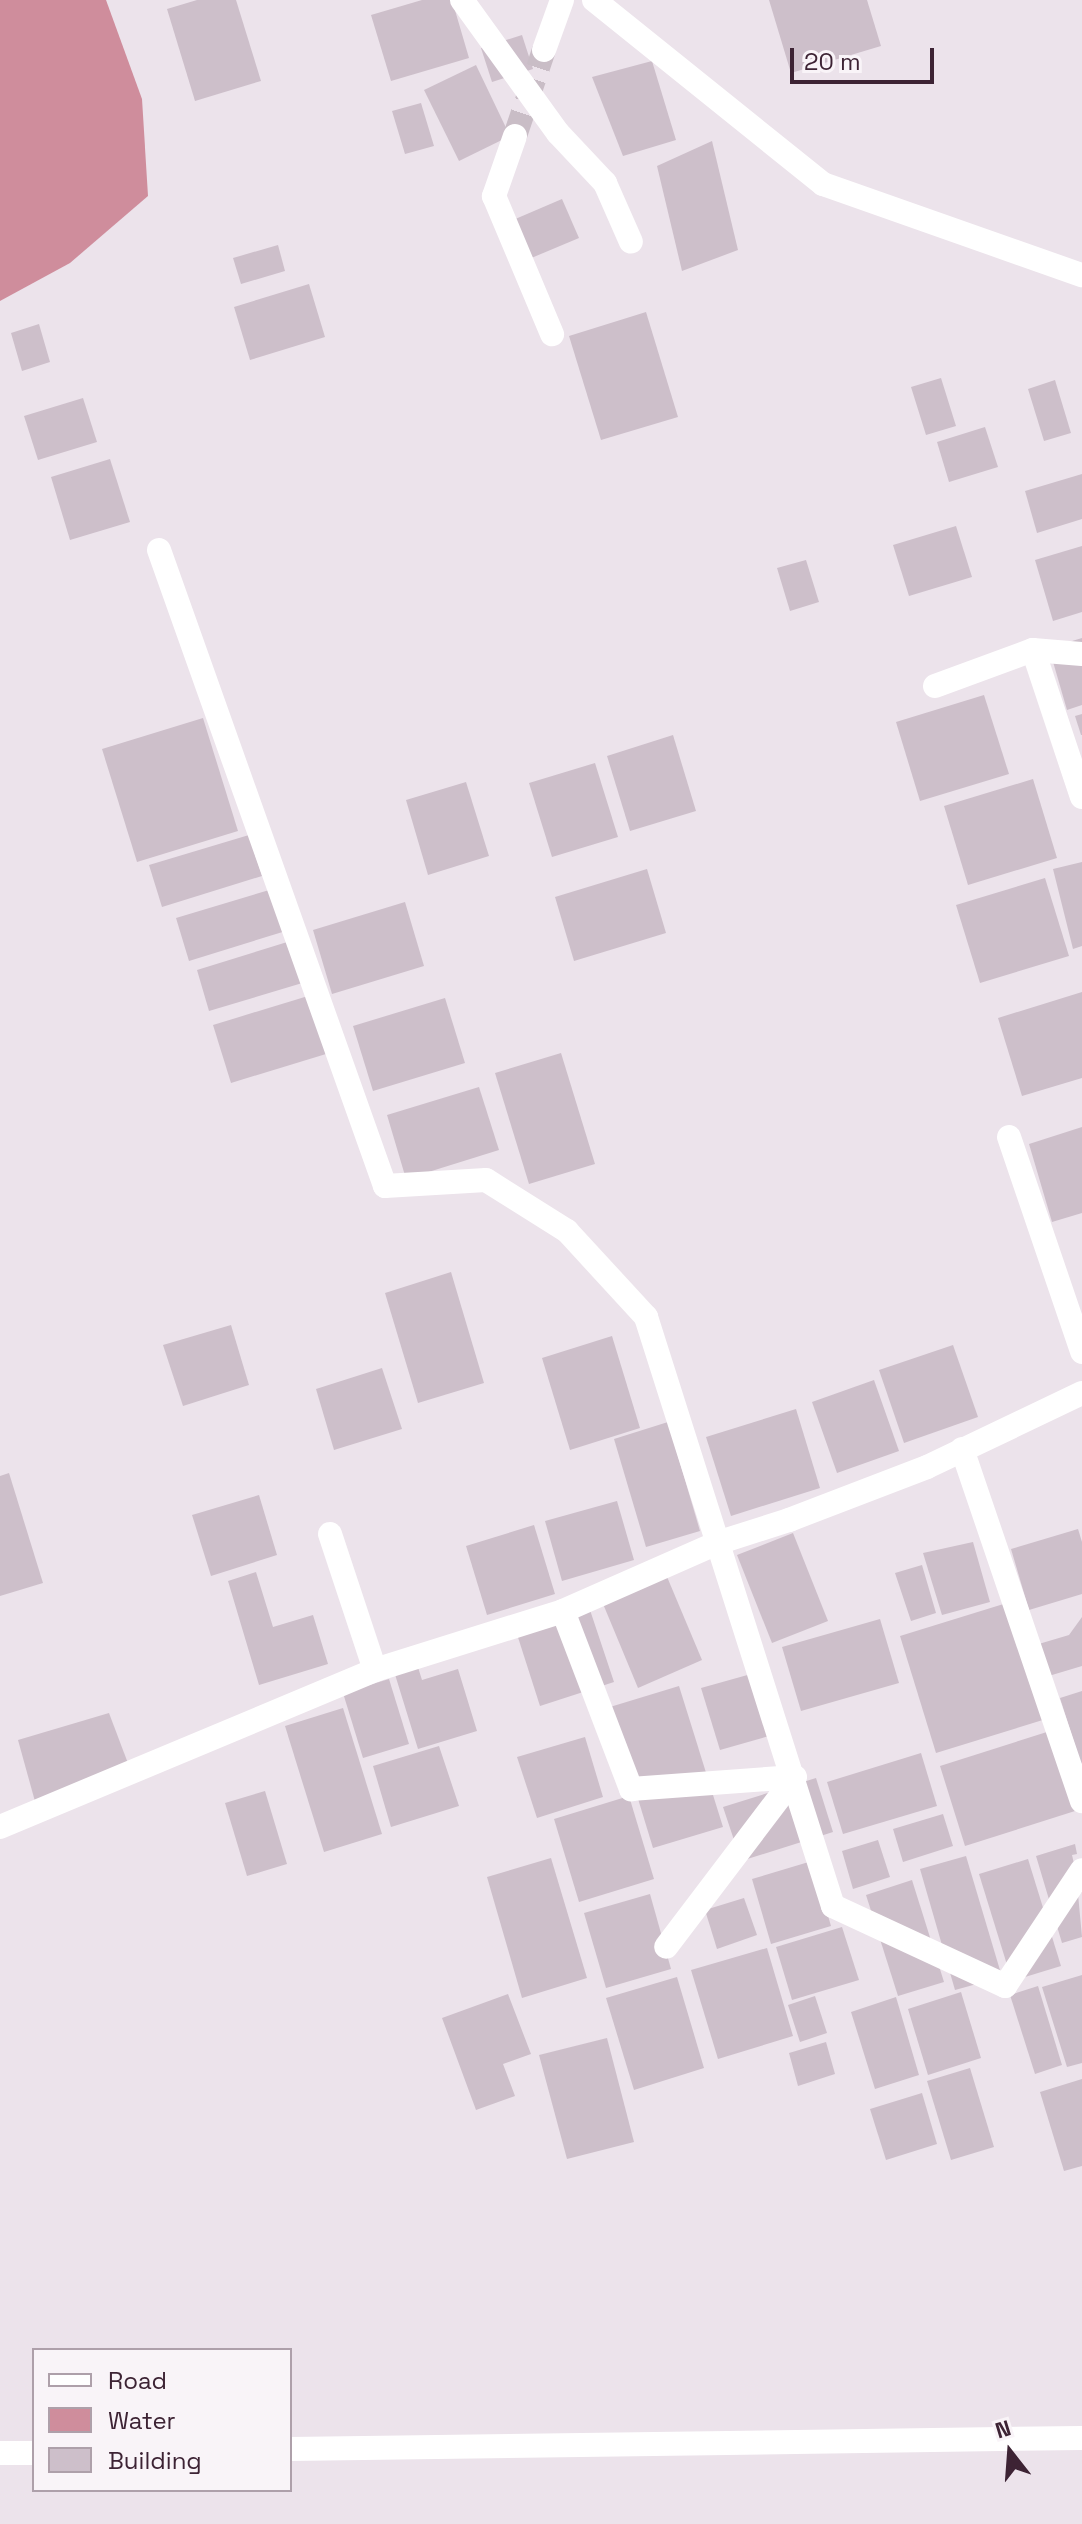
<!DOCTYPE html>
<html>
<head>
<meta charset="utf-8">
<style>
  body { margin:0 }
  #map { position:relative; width:1082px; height:2524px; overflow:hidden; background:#ece3eb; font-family:"Space Grotesk",sans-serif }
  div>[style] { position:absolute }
  .water>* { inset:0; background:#cf8d9c }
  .building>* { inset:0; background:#cdbfca }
  .street-tunnel>* { height:24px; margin-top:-12px; transform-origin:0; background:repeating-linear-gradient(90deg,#c9bdc6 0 24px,transparent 0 36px) }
  .street>* { height:24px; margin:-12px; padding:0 12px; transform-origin:12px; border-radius:12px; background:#fff }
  span { translate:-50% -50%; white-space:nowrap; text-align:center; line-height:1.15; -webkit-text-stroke:6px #f9f4f8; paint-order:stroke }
  .legend { position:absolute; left:32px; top:2348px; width:260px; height:144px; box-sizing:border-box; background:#f9f4f8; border:2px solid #aea0aa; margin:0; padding:10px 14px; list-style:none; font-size:24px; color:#3d2334 }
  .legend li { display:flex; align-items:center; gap:16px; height:40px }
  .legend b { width:40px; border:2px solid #aea0aa }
  .north { position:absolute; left:970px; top:2412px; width:80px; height:80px; -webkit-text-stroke:6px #f9f4f8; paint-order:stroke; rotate:343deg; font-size:22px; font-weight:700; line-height:32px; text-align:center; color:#3d2334 }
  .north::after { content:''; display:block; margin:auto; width:28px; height:36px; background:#3d2334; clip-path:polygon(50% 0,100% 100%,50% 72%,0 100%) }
  .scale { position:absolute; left:790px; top:48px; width:144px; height:36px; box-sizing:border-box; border:4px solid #3d2334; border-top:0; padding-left:10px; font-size:24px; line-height:28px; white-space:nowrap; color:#3d2334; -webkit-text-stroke:6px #f9f4f8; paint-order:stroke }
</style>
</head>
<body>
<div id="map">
  <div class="water">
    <div style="clip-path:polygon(0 0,106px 0,142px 99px,148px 196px,70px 263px,0 301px)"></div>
  </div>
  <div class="building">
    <div style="clip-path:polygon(197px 0,236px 0,261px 81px,195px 101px,167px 9px)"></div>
    <div style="clip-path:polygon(422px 0,452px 0,469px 58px,391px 81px,371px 15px)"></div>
    <div style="clip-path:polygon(769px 0,867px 0,881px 46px,791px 73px)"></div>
    <div style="clip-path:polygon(522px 35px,533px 69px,492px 82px,481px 48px)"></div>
    <div style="clip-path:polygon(652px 61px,676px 140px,623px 156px,592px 77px)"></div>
    <div style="clip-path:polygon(476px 65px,510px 136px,459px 161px,424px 90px)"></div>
    <div style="clip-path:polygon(421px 103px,434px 146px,405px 154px,392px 111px)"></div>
    <div style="clip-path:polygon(712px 141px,738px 250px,682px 271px,657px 166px)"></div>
    <div style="clip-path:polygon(562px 199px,579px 238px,529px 259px,513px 220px)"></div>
    <div style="clip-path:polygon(278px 245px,285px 271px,241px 284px,233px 258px)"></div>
    <div style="clip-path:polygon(309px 284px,325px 337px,250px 360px,234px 307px)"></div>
    <div style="clip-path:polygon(646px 312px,678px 417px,601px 440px,569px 336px)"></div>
    <div style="clip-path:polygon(39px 324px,50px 362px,22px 371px,11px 333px)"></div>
    <div style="clip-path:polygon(941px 378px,956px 426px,926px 435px,911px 387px)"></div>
    <div style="clip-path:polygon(1055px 380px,1071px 433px,1044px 441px,1028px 389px)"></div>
    <div style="clip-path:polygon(83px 398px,97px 442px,38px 460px,24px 416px)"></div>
    <div style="clip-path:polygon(985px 427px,998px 467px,949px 482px,937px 442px)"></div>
    <div style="clip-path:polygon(110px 459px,130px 522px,70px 540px,51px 477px)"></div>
    <div style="clip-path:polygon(1082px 474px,1082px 519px,1037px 533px,1025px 491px)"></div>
    <div style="clip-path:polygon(956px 526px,972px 577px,909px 596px,893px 545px)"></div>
    <div style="clip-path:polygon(1082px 546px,1082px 612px,1053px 621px,1035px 560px)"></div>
    <div style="clip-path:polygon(806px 560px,819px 602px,790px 611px,777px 568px)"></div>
    <div style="clip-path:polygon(1082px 638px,1082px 705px,1067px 710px,1049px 648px)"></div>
    <div style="clip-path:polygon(984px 695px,1009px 774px,920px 801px,896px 722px)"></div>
    <div style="clip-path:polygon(1082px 714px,1082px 735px,1081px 735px,1075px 716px)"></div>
    <div style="clip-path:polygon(203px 718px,238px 831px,137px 862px,102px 749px)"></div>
    <div style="clip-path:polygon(673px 735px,696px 811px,630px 831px,607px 756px)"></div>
    <div style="clip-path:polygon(595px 763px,618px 837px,552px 857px,529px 783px)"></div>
    <div style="clip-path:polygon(1033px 779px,1057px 858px,968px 885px,944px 806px)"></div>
    <div style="clip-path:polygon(466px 782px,489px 856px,428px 875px,406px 800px)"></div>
    <div style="clip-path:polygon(249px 835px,262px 876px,162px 907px,149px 865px)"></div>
    <div style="clip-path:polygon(1082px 862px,1082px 946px,1073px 949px,1053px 869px)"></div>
    <div style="clip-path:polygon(647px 869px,666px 933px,574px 961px,555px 897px)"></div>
    <div style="clip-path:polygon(1045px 878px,1069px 956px,980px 983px,956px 905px)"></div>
    <div style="clip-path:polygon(276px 888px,289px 930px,189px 961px,176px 918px)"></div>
    <div style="clip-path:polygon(405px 902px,424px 966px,332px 994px,313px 930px)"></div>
    <div style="clip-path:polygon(297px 939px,309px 981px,209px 1011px,197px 970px)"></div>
    <div style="clip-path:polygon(1082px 992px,1082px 1078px,1022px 1096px,998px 1018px)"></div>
    <div style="clip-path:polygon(308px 996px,326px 1054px,231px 1083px,213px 1025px)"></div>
    <div style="clip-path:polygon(445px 998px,465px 1063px,373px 1091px,353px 1026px)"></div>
    <div style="clip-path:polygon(561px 1053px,595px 1164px,529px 1184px,495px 1073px)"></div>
    <div style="clip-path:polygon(479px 1087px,499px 1150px,406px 1179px,387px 1115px)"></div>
    <div style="clip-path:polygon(1082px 1127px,1082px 1213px,1052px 1222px,1029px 1144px)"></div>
    <div style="clip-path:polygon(451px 1272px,484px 1383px,418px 1403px,385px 1293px)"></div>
    <div style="clip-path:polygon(231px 1325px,249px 1385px,183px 1406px,163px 1345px)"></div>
    <div style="clip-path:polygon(612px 1336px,640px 1428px,570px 1450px,542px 1358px)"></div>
    <div style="clip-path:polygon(953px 1345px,978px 1417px,904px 1443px,879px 1370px)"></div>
    <div style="clip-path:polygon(382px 1368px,402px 1429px,334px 1450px,316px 1389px)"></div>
    <div style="clip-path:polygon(874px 1380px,899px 1451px,837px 1473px,812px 1402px)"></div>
    <div style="clip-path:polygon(796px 1409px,820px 1488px,731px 1516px,706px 1437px)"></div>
    <div style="clip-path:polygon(668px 1422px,700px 1531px,646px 1547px,614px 1439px)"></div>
    <div style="clip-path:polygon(9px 1473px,43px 1583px,0 1596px,0 1476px)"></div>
    <div style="clip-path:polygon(259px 1495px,277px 1555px,211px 1576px,192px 1515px)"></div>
    <div style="clip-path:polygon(617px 1501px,634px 1560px,562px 1581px,545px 1521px)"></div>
    <div style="clip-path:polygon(534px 1525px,555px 1594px,487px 1615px,466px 1546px)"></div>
    <div style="clip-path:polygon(1078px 1529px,1082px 1542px,1082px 1594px,1029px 1610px,1011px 1549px)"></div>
    <div style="clip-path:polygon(793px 1533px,828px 1621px,772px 1643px,737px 1555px)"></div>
    <div style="clip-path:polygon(973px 1542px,990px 1602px,942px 1615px,923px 1553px)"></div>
    <div style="clip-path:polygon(922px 1565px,936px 1613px,911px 1621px,895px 1573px)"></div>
    <div style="clip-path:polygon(256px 1572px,273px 1627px,313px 1615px,328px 1664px,259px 1685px,228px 1581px)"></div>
    <div style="clip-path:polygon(665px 1572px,702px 1660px,638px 1688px,601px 1599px)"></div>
    <div style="clip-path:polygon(1010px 1602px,1046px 1719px,936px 1753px,900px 1636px)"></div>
    <div style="clip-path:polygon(588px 1604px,614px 1682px,540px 1706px,515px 1628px)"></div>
    <div style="clip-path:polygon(1082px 1617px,1082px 1666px,1042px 1678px,1032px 1646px,1069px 1635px)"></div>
    <div style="clip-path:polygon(880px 1619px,899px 1683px,801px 1711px,782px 1647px)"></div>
    <div style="clip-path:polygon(416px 1661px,422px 1680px,458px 1669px,477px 1731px,418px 1749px,393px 1668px)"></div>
    <div style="clip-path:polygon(751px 1674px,769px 1736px,720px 1750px,701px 1688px)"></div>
    <div style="clip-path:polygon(389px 1679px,409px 1744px,363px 1758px,343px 1693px)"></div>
    <div style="clip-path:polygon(679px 1686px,723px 1827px,653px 1848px,610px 1707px)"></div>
    <div style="clip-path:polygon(1082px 1691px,1082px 1763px,1081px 1764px,1060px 1698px)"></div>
    <div style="clip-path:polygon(343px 1708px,382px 1834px,324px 1852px,285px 1726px)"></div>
    <div style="clip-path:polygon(109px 1713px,129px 1766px,36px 1805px,18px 1740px)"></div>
    <div style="clip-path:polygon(1050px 1731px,1075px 1811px,965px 1846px,940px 1766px)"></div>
    <div style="clip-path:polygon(585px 1737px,603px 1797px,537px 1818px,517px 1757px)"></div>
    <div style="clip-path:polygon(439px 1746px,459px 1806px,391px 1827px,373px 1766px)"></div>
    <div style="clip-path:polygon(921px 1753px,937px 1806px,843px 1834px,827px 1782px)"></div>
    <div style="clip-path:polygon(816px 1778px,833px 1832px,741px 1861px,723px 1807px)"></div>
    <div style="clip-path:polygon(265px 1791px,287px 1864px,247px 1876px,225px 1803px)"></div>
    <div style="clip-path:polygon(629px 1796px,654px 1879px,579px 1902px,554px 1819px)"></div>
    <div style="clip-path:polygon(943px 1814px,953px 1846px,903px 1862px,893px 1829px)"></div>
    <div style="clip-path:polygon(878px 1840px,890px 1877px,853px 1889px,842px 1851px)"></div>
    <div style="clip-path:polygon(1075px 1844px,1077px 1854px,1072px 1855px,1075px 1868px,1082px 1866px,1082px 1892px,1078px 1894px,1082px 1937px,1062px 1943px,1036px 1856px)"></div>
    <div style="clip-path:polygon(966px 1856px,1002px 1977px,955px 1990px,920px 1869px)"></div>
    <div style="clip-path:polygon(551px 1858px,587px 1978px,522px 1998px,487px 1877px)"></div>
    <div style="clip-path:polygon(1028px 1859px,1061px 1966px,1012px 1981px,979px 1874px)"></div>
    <div style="clip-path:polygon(812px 1861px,831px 1926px,771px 1944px,752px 1879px)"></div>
    <div style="clip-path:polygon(912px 1880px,944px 1982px,898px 1996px,866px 1895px)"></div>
    <div style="clip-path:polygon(650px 1894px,671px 1969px,606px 1988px,584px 1913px)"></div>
    <div style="clip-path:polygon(744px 1898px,757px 1935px,717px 1949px,705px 1910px)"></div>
    <div style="clip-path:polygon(842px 1927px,859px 1980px,792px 2000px,776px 1947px)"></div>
    <div style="clip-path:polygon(767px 1948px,793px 2036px,718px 2059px,691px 1970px)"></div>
    <div style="clip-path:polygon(1082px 1975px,1082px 2063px,1067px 2067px,1042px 1987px)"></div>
    <div style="clip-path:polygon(677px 1977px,704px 2068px,634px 2090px,606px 1998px)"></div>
    <div style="clip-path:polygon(1038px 1986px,1062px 2065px,1035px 2074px,1010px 1995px)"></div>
    <div style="clip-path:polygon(961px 1992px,981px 2058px,928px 2075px,908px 2009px)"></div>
    <div style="clip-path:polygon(508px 1994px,531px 2054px,503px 2064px,515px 2096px,476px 2110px,442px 2018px)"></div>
    <div style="clip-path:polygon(815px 1996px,827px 2033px,800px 2042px,788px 2005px)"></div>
    <div style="clip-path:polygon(896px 1997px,919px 2075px,875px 2089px,851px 2012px)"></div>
    <div style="clip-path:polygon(607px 2038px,634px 2142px,567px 2159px,539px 2055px)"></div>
    <div style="clip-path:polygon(826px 2042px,835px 2074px,798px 2086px,789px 2053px)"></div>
    <div style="clip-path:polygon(970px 2068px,994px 2147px,951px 2160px,927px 2081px)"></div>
    <div style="clip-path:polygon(1082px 2079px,1082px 2166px,1064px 2171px,1040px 2092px)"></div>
    <div style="clip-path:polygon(922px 2093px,937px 2144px,886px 2160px,870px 2109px)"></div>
  </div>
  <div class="street-tunnel">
    <div style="left:515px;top:136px;width:91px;rotate:-71.4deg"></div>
  </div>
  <div class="street">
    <div style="left:462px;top:0;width:164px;rotate:54.2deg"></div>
    <div style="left:558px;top:133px;width:69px;rotate:46.8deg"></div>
    <div style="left:605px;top:183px;width:64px;rotate:66.2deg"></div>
    <div style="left:594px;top:0;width:294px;rotate:38.8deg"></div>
    <div style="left:823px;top:184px;width:275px;rotate:19.4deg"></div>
    <div style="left:544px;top:50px;width:53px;rotate:-70.2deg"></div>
    <div style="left:515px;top:136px;width:64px;rotate:109.3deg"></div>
    <div style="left:494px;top:196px;width:150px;rotate:67.2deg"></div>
    <div style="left:159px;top:550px;width:675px;rotate:70.44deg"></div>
    <div style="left:385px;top:1186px;width:101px;rotate:-3.4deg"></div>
    <div style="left:486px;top:1180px;width:96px;rotate:32.2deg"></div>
    <div style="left:567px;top:1231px;width:117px;rotate:47.4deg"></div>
    <div style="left:646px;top:1317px;width:618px;rotate:72.39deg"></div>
    <div style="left:833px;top:1906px;width:190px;rotate:24.9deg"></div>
    <div style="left:1005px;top:1986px;width:139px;rotate:-56.4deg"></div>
    <div style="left:1033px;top:650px;width:49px;rotate:4.7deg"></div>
    <div style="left:935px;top:686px;width:104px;rotate:-20.2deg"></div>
    <div style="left:1033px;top:650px;width:155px;rotate:71.6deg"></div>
    <div style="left:1009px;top:1137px;width:227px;rotate:71.2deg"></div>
    <div style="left:962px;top:1449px;width:372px;rotate:71.2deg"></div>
    <div style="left:330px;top:1534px;width:143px;rotate:71.7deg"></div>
    <div style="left:563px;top:1611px;width:191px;rotate:69.1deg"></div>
    <div style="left:631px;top:1789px;width:164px;rotate:-4.2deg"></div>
    <div style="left:795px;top:1777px;width:213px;rotate:127.2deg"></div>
    <div style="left:0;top:1827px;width:407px;rotate:-22.7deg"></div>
    <div style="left:375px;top:1670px;width:197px;rotate:-17.4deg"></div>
    <div style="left:563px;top:1611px;width:168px;rotate:-23.8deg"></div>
    <div style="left:717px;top:1543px;width:76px;rotate:-17.7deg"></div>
    <div style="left:789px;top:1520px;width:148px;rotate:-21deg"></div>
    <div style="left:927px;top:1467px;width:172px;rotate:-25.5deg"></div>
    <div style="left:290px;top:2449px;width:792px;rotate:-0.8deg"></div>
    <div style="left:0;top:2453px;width:34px"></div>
  </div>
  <ul class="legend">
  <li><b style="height:10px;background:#fff"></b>Road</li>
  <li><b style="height:22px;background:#cf8d9c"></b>Water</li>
  <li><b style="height:22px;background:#cdbfca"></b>Building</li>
  </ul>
  <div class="north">N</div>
  <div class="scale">20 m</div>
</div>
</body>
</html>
